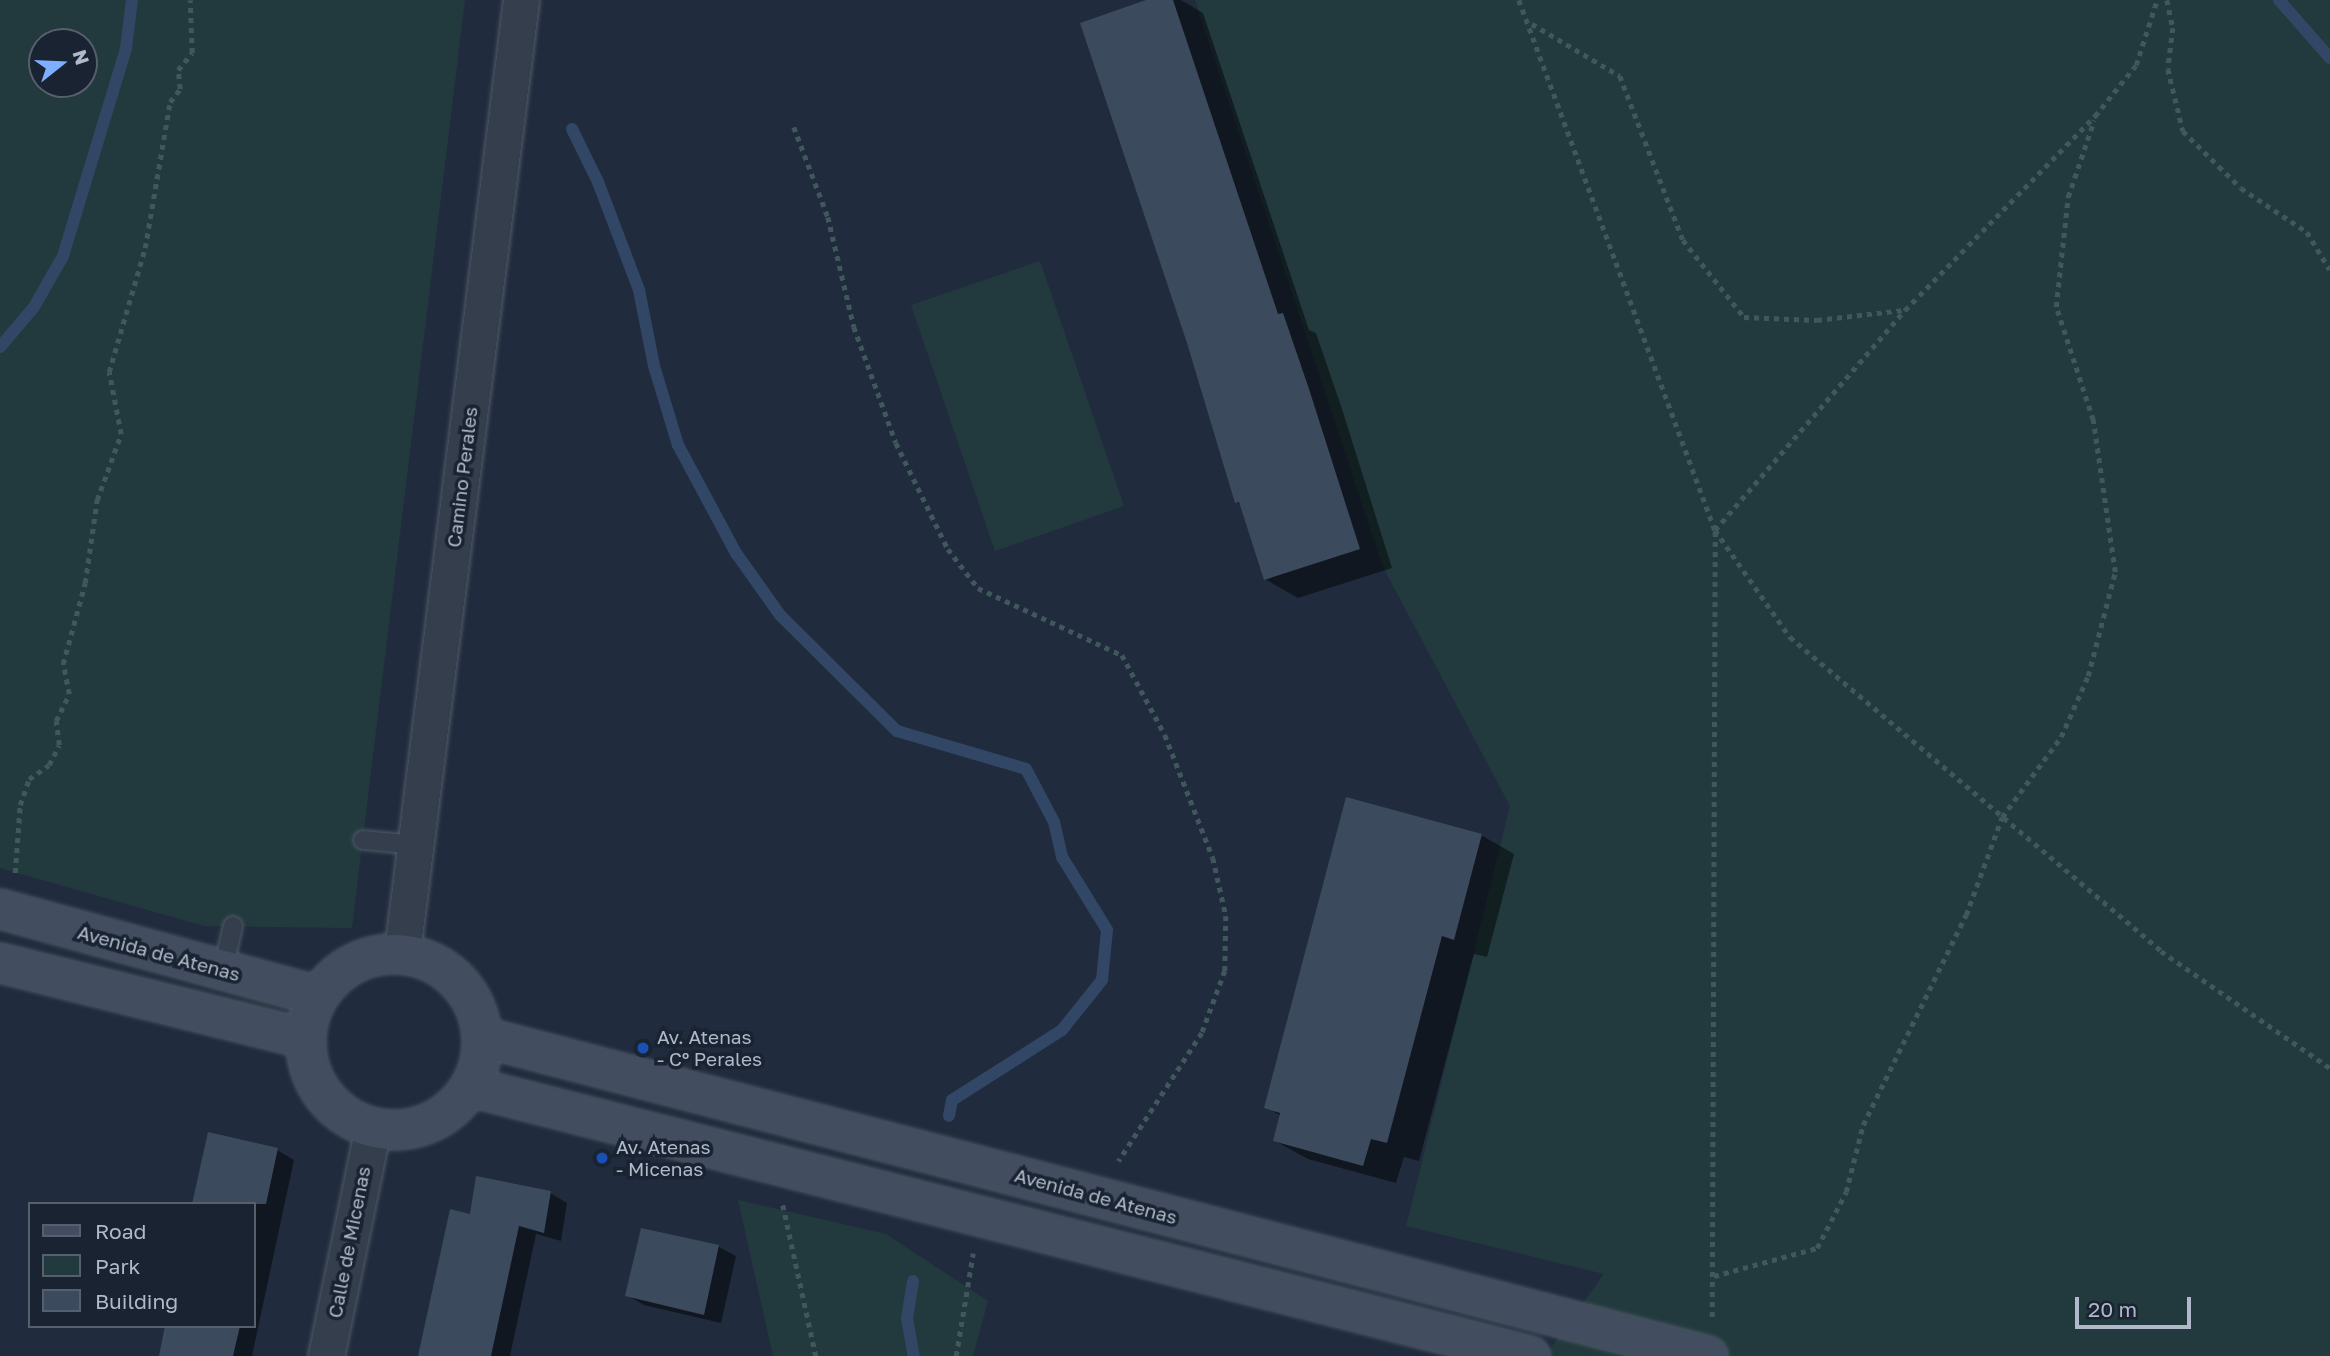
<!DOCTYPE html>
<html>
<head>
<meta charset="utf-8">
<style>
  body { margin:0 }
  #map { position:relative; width:2330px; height:1356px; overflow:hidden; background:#202c3d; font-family:"Golos Text",sans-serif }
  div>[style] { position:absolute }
  .green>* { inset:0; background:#223a3e }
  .shadow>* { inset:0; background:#0007 }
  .stream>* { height:12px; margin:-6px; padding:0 6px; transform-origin:6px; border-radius:6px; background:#324766 }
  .building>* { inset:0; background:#3c4a5d }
  .path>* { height:4.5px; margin-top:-2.25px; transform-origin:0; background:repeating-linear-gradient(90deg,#40575b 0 5px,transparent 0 10px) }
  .roads { filter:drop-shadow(0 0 2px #4f5967) drop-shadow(0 0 2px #4f5967) }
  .service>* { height:18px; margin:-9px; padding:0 9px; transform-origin:9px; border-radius:9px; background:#343e4d }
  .minor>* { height:35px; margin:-17.5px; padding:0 17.5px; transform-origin:17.5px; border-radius:17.5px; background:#343e4d }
  .secondary>* { height:38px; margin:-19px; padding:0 19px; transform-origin:19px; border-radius:19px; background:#424d60 }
  .secondary>.ring { margin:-19px; padding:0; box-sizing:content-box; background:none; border:38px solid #424d60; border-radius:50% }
  .dots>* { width:19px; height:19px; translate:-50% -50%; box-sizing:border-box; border:4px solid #192331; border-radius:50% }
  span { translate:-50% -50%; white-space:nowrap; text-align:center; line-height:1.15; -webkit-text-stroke:7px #192331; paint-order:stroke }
  .street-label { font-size:19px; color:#afb9c9 }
  .poi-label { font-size:19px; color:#afb9c9 }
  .left { translate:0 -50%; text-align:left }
  .legend { position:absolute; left:28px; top:1202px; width:228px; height:126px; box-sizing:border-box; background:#192331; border:2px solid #555f6e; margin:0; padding:9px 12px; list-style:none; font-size:21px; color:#afb9c9 }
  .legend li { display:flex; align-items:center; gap:14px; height:35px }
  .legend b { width:35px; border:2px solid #555f6e }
  .north { position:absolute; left:28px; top:28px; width:70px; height:70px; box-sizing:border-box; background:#192331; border:2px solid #555f6e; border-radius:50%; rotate:72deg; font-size:19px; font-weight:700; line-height:28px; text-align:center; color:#afb9c9 }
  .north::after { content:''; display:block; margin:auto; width:24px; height:32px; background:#7eaeff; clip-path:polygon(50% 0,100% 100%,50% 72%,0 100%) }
  .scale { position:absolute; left:2075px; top:1297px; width:116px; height:32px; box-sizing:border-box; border:4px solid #afb9c9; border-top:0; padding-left:9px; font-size:21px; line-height:24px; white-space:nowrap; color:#afb9c9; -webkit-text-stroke:5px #192331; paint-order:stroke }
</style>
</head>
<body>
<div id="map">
  <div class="green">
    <div style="clip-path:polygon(evenodd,0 0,465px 0,352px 928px,204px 926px,0 868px,0 0,42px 42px,84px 42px,84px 84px,42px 84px,42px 42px)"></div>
    <div style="clip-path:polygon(1195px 0,2330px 0,2330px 1356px,1545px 1356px,1604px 1274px,1406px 1226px,1510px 806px,1383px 567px)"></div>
    <div style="clip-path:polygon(1040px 261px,1124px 506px,995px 551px,911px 305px)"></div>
    <div style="clip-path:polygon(738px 1200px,886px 1234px,988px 1301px,973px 1356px,773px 1356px)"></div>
  </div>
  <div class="shadow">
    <div style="clip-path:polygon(1151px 0,1181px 0,1203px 13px,1309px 330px,1316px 333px,1342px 409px,1392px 568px,1298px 598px,1265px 579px,1243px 506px,1236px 502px)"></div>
    <div style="clip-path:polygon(1481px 835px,1514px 854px,1487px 957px,1474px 954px,1419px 1161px,1404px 1157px,1396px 1183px,1308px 1159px,1275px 1141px,1281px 1116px,1266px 1107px)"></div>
    <div style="clip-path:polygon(277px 1150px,294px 1160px,252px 1356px,160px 1356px,167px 1326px,254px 1326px,254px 1204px)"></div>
    <div style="clip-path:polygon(550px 1193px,567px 1203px,561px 1241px,536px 1234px,510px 1356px,420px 1356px,472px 1216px)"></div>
    <div style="clip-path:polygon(642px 1230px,719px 1247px,736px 1256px,721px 1323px,644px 1305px,627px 1295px)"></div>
  </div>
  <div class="stream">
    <div style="left:2279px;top:0;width:77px;rotate:48.7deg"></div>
    <div style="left:572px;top:129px;width:59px;rotate:63.9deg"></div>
    <div style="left:598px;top:182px;width:116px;rotate:69.2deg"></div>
    <div style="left:639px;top:290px;width:77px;rotate:78.8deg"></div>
    <div style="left:654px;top:366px;width:83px;rotate:73.1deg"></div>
    <div style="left:678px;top:445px;width:123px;rotate:61.8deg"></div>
    <div style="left:736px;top:553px;width:76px;rotate:54.6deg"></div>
    <div style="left:780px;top:615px;width:165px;rotate:44.8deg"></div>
    <div style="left:897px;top:731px;width:134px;rotate:16.4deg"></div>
    <div style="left:1026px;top:769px;width:60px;rotate:62.2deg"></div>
    <div style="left:1054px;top:822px;width:36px;rotate:77deg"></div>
    <div style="left:1062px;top:857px;width:86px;rotate:58.3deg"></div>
    <div style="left:1107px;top:930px;width:50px;rotate:95.7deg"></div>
    <div style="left:1102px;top:980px;width:64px;rotate:128.7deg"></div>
    <div style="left:1062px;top:1030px;width:130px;rotate:147.5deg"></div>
    <div style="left:952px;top:1100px;width:16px;rotate:101deg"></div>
    <div style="left:0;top:347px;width:52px;rotate:-49.6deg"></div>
    <div style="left:34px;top:307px;width:59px;rotate:-60.4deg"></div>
    <div style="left:63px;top:256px;width:217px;rotate:-73.1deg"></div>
    <div style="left:126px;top:48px;width:48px;rotate:-82.9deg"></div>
    <div style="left:913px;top:1281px;width:37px;rotate:99deg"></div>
    <div style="left:907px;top:1318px;width:39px;rotate:80deg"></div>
  </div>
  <div class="building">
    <div style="clip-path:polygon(1146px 0,1173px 0,1278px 314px,1283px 313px,1309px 389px,1360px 549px,1264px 580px,1239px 502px,1235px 503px,1187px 343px,1080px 23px)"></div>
    <div style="clip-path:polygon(1346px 797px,1482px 834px,1454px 940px,1442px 936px,1387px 1143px,1371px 1139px,1363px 1166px,1273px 1141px,1280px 1113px,1264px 1108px)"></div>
    <div style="clip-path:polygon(208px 1132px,278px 1148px,266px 1204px,192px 1204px)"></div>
    <div style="clip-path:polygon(476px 1176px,551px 1191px,544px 1233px,519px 1226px,491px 1356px,418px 1356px,450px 1209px,470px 1214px)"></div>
    <div style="clip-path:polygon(641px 1228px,719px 1245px,704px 1315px,625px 1296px)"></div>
    <div style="clip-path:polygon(165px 1326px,240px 1326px,233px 1356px,159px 1356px)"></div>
  </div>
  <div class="path">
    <div style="left:1519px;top:0;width:565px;rotate:69.71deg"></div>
    <div style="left:1715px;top:530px;width:131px;rotate:55deg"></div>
    <div style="left:1790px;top:637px;width:486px;rotate:40.2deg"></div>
    <div style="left:2161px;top:951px;width:206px;rotate:34.7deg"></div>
    <div style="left:2167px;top:0;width:29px;rotate:78deg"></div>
    <div style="left:2173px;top:28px;width:41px;rotate:97deg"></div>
    <div style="left:2168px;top:69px;width:64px;rotate:76.4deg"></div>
    <div style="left:2183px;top:131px;width:81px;rotate:44.5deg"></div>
    <div style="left:2241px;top:188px;width:79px;rotate:33.7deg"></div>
    <div style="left:2307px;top:232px;width:44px;rotate:58.8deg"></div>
    <div style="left:1532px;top:24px;width:102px;rotate:30.6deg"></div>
    <div style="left:1620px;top:76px;width:176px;rotate:69deg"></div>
    <div style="left:1683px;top:240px;width:98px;rotate:51.6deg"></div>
    <div style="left:1744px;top:317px;width:73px;rotate:2.4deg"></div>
    <div style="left:1817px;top:320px;width:88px;rotate:-6.6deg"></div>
    <div style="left:794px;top:127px;width:96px;rotate:69.3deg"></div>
    <div style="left:828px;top:217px;width:113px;rotate:76.7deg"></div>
    <div style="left:854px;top:327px;width:123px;rotate:70.1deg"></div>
    <div style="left:896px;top:443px;width:118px;rotate:63.9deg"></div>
    <div style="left:948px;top:549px;width:49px;rotate:52.4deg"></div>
    <div style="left:978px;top:588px;width:159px;rotate:25deg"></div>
    <div style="left:1122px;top:655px;width:91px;rotate:61.7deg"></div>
    <div style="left:1165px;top:735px;width:132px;rotate:68.7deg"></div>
    <div style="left:1213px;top:858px;width:59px;rotate:77.4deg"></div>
    <div style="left:1226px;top:916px;width:55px;rotate:91deg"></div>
    <div style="left:1225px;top:971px;width:66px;rotate:110.4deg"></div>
    <div style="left:1202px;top:1033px;width:153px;rotate:123deg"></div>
    <div style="left:15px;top:873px;width:68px;rotate:-85.8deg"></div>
    <div style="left:20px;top:805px;width:28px;rotate:-71deg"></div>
    <div style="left:29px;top:779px;width:24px;rotate:-35deg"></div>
    <div style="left:49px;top:765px;width:22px;rotate:-63deg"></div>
    <div style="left:59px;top:745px;width:24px;rotate:-97deg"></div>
    <div style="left:56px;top:721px;width:30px;rotate:-64deg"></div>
    <div style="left:69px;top:694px;width:31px;rotate:-101deg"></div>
    <div style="left:63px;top:664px;width:84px;rotate:-74.8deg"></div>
    <div style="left:85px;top:583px;width:84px;rotate:-81.8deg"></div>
    <div style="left:97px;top:500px;width:70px;rotate:-70deg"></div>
    <div style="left:121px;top:434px;width:63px;rotate:-101deg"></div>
    <div style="left:109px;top:372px;width:129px;rotate:-73.8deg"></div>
    <div style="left:145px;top:248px;width:148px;rotate:-80.3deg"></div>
    <div style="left:170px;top:102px;width:16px;rotate:-52deg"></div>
    <div style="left:180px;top:89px;width:19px;rotate:-96deg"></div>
    <div style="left:178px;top:70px;width:22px;rotate:-51deg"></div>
    <div style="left:192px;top:53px;width:53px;rotate:-92.2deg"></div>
    <div style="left:783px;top:1205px;width:155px;rotate:77.7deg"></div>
    <div style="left:1714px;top:1276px;width:107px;rotate:-15.2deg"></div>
    <div style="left:1817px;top:1248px;width:63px;rotate:-62.6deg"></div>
    <div style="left:1846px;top:1192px;width:69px;rotate:-75.8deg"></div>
    <div style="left:1863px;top:1125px;width:234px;rotate:-63.9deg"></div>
    <div style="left:1966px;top:915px;width:104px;rotate:-69.8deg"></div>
    <div style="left:2002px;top:817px;width:99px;rotate:-53.6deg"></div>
    <div style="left:2061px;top:737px;width:67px;rotate:-66.1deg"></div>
    <div style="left:2088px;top:676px;width:107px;rotate:-75.4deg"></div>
    <div style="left:2115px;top:572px;width:154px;rotate:-98.2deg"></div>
    <div style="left:2093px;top:420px;width:119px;rotate:-108.1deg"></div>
    <div style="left:2056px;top:307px;width:111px;rotate:-83.8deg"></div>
    <div style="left:2068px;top:197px;width:81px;rotate:-71.3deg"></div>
    <div style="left:1712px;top:1317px;width:787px;rotate:-89.78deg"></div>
    <div style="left:1715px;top:530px;width:291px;rotate:-49.2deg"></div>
    <div style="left:1905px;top:310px;width:272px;rotate:-45.6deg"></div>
    <div style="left:2095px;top:116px;width:65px;rotate:-51.2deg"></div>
    <div style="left:2136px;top:65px;width:68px;rotate:-72.1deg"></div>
    <div style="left:956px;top:1356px;width:104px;rotate:-80.6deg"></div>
  </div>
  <div class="roads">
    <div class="service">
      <div style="left:363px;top:840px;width:53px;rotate:5.4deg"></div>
      <div style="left:223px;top:970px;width:45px;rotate:-77.2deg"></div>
    </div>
    <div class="minor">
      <div style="left:402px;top:953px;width:960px;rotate:-82.88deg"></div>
      <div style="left:326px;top:1356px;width:233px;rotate:-78.4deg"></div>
    </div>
    <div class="secondary">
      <div style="left:0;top:909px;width:330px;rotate:15.3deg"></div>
      <div class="ring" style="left:306px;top:954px;width:138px;height:138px"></div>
      <div style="left:0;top:963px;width:315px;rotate:13.9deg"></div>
      <div style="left:483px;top:1037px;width:1266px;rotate:14.6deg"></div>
      <div style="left:471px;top:1087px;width:1093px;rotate:14.25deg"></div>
    </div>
  </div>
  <div class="dots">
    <div style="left:643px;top:1048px;background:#1a4fb4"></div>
    <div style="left:602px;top:1158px;background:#1a4fb4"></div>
  </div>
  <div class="street-label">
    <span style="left:462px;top:477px;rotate:-83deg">Camino Perales</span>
    <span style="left:159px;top:953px;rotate:15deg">Avenida de Atenas</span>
    <span style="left:1096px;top:1196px;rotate:15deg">Avenida de Atenas</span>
    <span style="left:349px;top:1242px;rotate:-79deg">Calle de Micenas</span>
  </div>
  <div class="poi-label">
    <span class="left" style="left:657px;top:1048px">Av. Atenas<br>- Cº Perales</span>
    <span class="left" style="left:616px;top:1158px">Av. Atenas<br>- Micenas</span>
  </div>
  <ul class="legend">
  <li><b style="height:9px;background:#424d60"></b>Road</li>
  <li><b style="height:19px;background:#223a3e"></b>Park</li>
  <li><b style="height:19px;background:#3c4a5d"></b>Building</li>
  </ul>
  <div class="north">N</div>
  <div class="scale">20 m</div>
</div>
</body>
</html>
